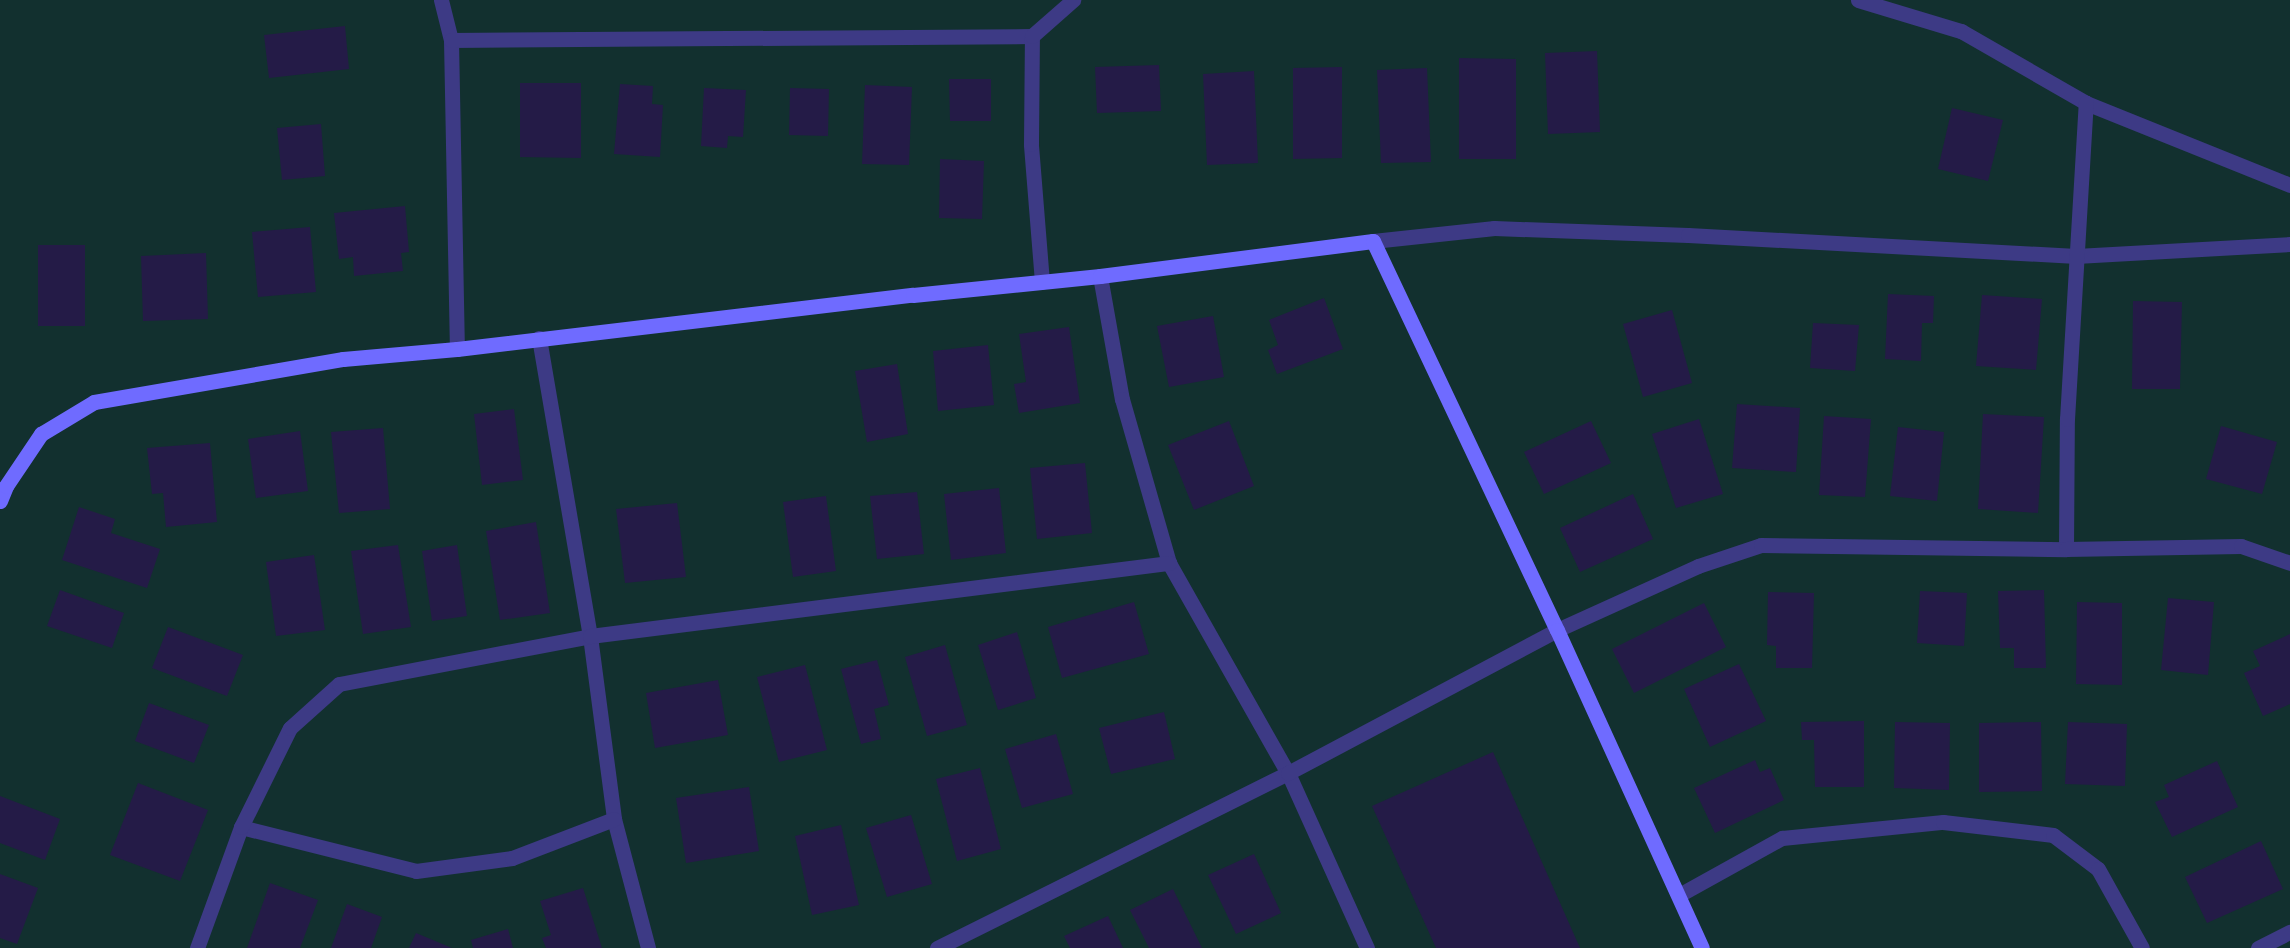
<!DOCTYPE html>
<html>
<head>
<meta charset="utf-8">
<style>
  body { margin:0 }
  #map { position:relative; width:2290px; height:948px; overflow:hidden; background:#130f26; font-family:"PT Sans Narrow",sans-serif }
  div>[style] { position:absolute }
  .green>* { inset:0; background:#12302f }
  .building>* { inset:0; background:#241b47 }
  .street>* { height:15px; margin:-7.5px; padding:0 7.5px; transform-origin:7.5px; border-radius:7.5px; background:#3d3a85 }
  .secondary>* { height:15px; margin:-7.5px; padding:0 7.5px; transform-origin:7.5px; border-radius:7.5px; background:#6f6bff }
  span { translate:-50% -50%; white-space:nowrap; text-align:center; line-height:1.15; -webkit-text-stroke:6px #130f26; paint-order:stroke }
</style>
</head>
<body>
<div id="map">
  <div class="green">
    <div style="clip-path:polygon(0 0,2290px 0,2290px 948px,0 948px)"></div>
  </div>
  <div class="building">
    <div style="clip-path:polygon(345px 26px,349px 69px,269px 78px,264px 35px)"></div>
    <div style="clip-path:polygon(1597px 51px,1600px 132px,1548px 134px,1545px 53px)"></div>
    <div style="clip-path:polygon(1459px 58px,1516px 59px,1516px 159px,1459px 159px)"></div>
    <div style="clip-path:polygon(1159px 65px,1161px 111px,1097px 113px,1095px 67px)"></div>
    <div style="clip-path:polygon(1342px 67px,1342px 158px,1293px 159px,1293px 68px)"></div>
    <div style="clip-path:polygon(1427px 68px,1431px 162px,1381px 163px,1377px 70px)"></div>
    <div style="clip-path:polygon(1254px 71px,1258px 163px,1207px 165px,1203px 74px)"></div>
    <div style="clip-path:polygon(949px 79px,991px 79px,991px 121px,950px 121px)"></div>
    <div style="clip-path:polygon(520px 83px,581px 83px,581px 158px,520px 157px)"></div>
    <div style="clip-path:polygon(620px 84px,653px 86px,652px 104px,663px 105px,660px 157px,614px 154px)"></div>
    <div style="clip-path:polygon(865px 85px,912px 87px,909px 165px,862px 164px)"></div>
    <div style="clip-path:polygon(704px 88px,746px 90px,743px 137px,728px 136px,727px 148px,701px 146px)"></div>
    <div style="clip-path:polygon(790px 88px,829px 89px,828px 136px,789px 135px)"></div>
    <div style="clip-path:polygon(1952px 108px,2003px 120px,1988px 181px,1938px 169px)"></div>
    <div style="clip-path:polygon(321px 124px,325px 176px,282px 180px,277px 128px)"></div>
    <div style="clip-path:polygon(940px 159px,984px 161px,982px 219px,939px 218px)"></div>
    <div style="clip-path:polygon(405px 206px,409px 252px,401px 253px,403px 271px,354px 276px,353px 257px,339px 259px,334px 213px)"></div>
    <div style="clip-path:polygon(310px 227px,316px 292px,258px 297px,252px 232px)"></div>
    <div style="clip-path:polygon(38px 245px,85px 245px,85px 326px,38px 326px)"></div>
    <div style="clip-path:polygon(206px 253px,208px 319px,143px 321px,141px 256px)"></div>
    <div style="clip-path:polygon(1888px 294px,1934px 296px,1933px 323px,1922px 323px,1921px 361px,1885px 359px)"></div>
    <div style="clip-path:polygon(1982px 295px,2042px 299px,2036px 370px,1976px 366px)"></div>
    <div style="clip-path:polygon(1324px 298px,1343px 349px,1277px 374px,1268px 350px,1278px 345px,1269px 320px)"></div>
    <div style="clip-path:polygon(2133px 301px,2182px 302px,2180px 389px,2132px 389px)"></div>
    <div style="clip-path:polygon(1672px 310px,1692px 383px,1643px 397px,1623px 324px)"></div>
    <div style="clip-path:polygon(1213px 316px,1224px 377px,1169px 387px,1157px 326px)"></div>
    <div style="clip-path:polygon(1813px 323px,1859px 325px,1855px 371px,1810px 368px)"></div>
    <div style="clip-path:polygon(1069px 327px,1080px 403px,1019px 413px,1014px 384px,1026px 382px,1019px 334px)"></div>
    <div style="clip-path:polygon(988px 345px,994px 405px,938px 411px,933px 351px)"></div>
    <div style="clip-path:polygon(897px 364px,908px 434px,867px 442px,855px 371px)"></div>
    <div style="clip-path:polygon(1737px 404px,1800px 408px,1796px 472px,1732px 468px)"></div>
    <div style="clip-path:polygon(514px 409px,523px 480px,482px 485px,474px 414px)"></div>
    <div style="clip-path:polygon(1983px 414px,2044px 417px,2038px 513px,1978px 509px)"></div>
    <div style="clip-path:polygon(1824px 416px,1871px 419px,1865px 497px,1819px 495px)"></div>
    <div style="clip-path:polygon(1699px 419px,1723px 494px,1676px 508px,1652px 434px)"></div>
    <div style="clip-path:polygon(1229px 421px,1254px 486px,1194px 510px,1168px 445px)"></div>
    <div style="clip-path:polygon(1591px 421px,1611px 463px,1544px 494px,1524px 452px)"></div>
    <div style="clip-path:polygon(2221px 426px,2277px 442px,2262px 494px,2206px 479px)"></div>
    <div style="clip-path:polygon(1898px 427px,1944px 432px,1937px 501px,1890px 496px)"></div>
    <div style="clip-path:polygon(383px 428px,390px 509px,339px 513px,331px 432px)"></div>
    <div style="clip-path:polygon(300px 431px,308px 491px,256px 498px,248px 439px)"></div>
    <div style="clip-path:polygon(210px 443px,217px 522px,166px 527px,163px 493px,152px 494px,147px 448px)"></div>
    <div style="clip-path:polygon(1085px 463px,1092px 533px,1037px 539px,1030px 468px)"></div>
    <div style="clip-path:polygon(999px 488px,1006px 553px,951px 560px,944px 494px)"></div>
    <div style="clip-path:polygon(917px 492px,924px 554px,877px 559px,870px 496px)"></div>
    <div style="clip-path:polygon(1633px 494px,1653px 539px,1580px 572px,1560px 528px)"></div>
    <div style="clip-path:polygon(826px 496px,836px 571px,793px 577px,783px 502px)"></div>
    <div style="clip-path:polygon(677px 503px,686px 577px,625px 583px,616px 509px)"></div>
    <div style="clip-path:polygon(79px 507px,115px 519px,111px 533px,160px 549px,147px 588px,62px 560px)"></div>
    <div style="clip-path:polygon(536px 522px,550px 613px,500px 620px,486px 531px)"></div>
    <div style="clip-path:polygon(398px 545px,411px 627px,363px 634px,351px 551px)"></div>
    <div style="clip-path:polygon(457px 545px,467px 616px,432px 621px,422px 551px)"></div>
    <div style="clip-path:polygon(314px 555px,325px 630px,276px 636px,266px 562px)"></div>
    <div style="clip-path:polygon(60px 590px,124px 613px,112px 648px,47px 626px)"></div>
    <div style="clip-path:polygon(2044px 590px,2046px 668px,2014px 668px,2014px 648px,2000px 648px,1998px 591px)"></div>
    <div style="clip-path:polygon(1920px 591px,1967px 593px,1964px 646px,1917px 643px)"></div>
    <div style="clip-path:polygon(1768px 592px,1814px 593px,1812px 668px,1776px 668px,1776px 646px,1767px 645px)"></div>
    <div style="clip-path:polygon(2168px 598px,2214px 602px,2208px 675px,2161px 670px)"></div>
    <div style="clip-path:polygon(1134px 602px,1149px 654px,1062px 678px,1048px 627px)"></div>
    <div style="clip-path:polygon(2077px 602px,2122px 603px,2122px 685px,2076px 684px)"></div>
    <div style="clip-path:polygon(1704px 603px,1726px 647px,1634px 693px,1612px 649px)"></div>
    <div style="clip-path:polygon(168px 627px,243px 655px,227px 696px,152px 668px)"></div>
    <div style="clip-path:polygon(1017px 632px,1036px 698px,998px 710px,978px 645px)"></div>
    <div style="clip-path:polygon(2290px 634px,2290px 704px,2263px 716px,2244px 673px,2260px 666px,2253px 651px)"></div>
    <div style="clip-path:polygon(945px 645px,967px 725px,927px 736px,905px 657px)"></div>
    <div style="clip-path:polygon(877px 660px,889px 705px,874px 709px,881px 739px,861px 744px,841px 669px)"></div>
    <div style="clip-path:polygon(1739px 664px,1766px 721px,1710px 747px,1684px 689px)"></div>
    <div style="clip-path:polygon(805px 665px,827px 750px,779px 762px,757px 677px)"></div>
    <div style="clip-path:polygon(718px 680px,728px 735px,655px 748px,646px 693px)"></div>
    <div style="clip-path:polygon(149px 703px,209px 725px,194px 763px,135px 741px)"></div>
    <div style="clip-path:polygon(1164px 712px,1175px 759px,1111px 774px,1099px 728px)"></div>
    <div style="clip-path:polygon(1864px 721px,1864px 787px,1815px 787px,1814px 740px,1802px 740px,1801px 722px)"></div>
    <div style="clip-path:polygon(1895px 722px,1950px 723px,1949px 790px,1894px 788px)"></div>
    <div style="clip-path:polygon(2041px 722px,2042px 791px,1979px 792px,1979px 723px)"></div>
    <div style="clip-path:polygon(2068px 722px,2127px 724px,2125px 786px,2065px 784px)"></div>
    <div style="clip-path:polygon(1056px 734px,1073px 794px,1022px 808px,1005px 749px)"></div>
    <div style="clip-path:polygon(1493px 752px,1580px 948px,1436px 948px,1372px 806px)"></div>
    <div style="clip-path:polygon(1755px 760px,1760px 772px,1770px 768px,1784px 800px,1715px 833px,1694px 788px)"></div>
    <div style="clip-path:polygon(2217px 761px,2238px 807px,2172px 837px,2155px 802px,2169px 797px,2164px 785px)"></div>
    <div style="clip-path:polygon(980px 768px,1001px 849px,957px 861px,936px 779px)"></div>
    <div style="clip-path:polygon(138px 783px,208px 810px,180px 881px,110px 855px)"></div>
    <div style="clip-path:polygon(749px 787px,759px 851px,686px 863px,676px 798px)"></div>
    <div style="clip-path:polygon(0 796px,60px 819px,45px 860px,0 843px)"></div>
    <div style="clip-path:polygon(911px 815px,932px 884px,887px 897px,866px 828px)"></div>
    <div style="clip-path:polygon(841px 825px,859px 905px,812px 915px,795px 836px)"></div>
    <div style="clip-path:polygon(2261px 841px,2283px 889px,2207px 923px,2185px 877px)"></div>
    <div style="clip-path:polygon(1254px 854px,1281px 913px,1236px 934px,1208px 875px)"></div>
    <div style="clip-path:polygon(0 874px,38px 888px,17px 944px,0 938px)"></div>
    <div style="clip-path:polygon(270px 883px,318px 900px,300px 948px,247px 948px)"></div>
    <div style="clip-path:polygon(583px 888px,602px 948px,546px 948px,542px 938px,551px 935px,540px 901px)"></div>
    <div style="clip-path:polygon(1173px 889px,1202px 948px,1149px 948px,1130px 910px)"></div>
    <div style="clip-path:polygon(347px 904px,382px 917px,371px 948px,331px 948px)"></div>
    <div style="clip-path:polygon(1108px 916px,1123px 948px,1070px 948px,1064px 936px)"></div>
    <div style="clip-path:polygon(508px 929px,513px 948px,473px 948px,471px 940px)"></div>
    <div style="clip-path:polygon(416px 933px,452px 948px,409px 948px)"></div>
  </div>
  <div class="street">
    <div style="left:441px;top:0;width:41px;rotate:76deg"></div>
    <div style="left:451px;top:40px;width:309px;rotate:88.9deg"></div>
    <div style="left:1858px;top:0;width:108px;rotate:16.8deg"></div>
    <div style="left:1961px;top:31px;width:144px;rotate:29.9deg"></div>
    <div style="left:2086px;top:103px;width:220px;rotate:21.9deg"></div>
    <div style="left:451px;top:40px;width:581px;rotate:-0.39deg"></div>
    <div style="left:1373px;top:241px;width:122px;rotate:-6.1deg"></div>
    <div style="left:1494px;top:228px;width:194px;rotate:2.1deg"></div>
    <div style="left:1688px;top:235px;width:389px;rotate:3.1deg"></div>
    <div style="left:2076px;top:256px;width:214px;rotate:-3.2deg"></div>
    <div style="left:1100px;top:276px;width:125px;rotate:79.9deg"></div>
    <div style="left:1122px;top:399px;width:171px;rotate:74deg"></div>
    <div style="left:1169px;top:563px;width:241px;rotate:60.5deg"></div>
    <div style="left:1288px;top:773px;width:192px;rotate:65.7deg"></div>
    <div style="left:1042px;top:282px;width:138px;rotate:-94.6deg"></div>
    <div style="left:1031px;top:144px;width:108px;rotate:-89.5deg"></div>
    <div style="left:1032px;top:36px;width:55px;rotate:-41.3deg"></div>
    <div style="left:539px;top:338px;width:302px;rotate:80.3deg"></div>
    <div style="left:590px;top:636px;width:185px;rotate:82.5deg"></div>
    <div style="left:614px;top:819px;width:133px;rotate:75.2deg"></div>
    <div style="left:2066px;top:549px;width:130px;rotate:-89.6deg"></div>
    <div style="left:2067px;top:419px;width:317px;rotate:-86.6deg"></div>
    <div style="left:241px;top:827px;width:180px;rotate:14.1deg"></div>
    <div style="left:416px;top:871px;width:97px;rotate:-7.7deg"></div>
    <div style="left:512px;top:858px;width:109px;rotate:-20.9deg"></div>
    <div style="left:1679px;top:895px;width:118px;rotate:-29deg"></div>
    <div style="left:1782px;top:838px;width:162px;rotate:-5.7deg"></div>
    <div style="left:1943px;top:822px;width:111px;rotate:6.7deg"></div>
    <div style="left:2053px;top:835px;width:56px;rotate:37.1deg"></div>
    <div style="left:2098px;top:869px;width:90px;rotate:60.9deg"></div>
    <div style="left:197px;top:948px;width:129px;rotate:-70deg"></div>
    <div style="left:241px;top:827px;width:110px;rotate:-63.7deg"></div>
    <div style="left:290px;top:728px;width:66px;rotate:-41.9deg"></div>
    <div style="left:339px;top:684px;width:256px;rotate:-10.8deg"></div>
    <div style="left:590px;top:636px;width:584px;rotate:-7.19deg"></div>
    <div style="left:937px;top:948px;width:392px;rotate:-26.5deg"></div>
    <div style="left:1288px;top:773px;width:305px;rotate:-28deg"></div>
    <div style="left:1557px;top:630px;width:155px;rotate:-24.4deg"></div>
    <div style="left:1698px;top:566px;width:66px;rotate:-18.4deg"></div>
    <div style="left:1761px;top:545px;width:305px;rotate:0.8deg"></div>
    <div style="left:2066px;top:549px;width:175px;rotate:-1deg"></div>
    <div style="left:2241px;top:546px;width:52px;rotate:19.1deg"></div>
    <div style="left:2258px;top:948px;width:36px;rotate:-27deg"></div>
  </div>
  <div class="secondary">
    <div style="left:0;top:501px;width:16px;rotate:-68deg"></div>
    <div style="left:6px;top:486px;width:63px;rotate:-56.1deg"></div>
    <div style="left:41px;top:434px;width:62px;rotate:-31.1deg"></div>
    <div style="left:94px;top:402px;width:253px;rotate:-9.8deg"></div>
    <div style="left:343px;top:359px;width:114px;rotate:-5deg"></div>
    <div style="left:457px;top:349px;width:459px;rotate:-6.8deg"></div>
    <div style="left:913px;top:295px;width:188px;rotate:-5.8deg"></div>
    <div style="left:1100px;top:276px;width:275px;rotate:-7.3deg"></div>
    <div style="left:1373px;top:241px;width:430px;rotate:64.7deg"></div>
    <div style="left:1557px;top:630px;width:349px;rotate:65.5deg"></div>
  </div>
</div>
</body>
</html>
